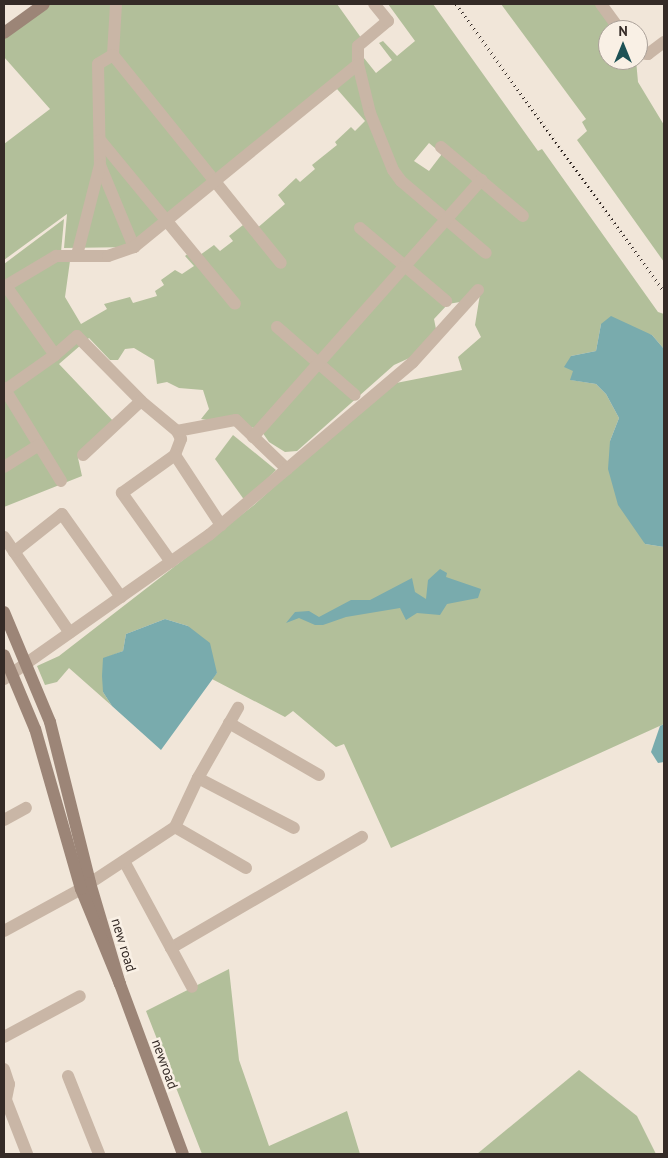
<!DOCTYPE html>
<html>
<head>
<meta charset="utf-8">
<style>
  body { margin:0 }
  #map { position:relative; width:668px; height:1158px; overflow:hidden; background:#f1e6d9; font-family:"PT Sans",sans-serif }
  div>[style] { position:absolute }
  .green>* { inset:0; background:#b2bf9a }
  .water>* { inset:0; background:#79abad }
  .street>* { height:12px; margin:-6px; padding:0 6px; transform-origin:6px; border-radius:6px; background:#c9b6a6 }
  .secondary>* { height:12px; margin:-6px; padding:0 6px; transform-origin:6px; border-radius:6px; background:#9c8577 }
  .rail>* { height:3px; margin-top:-1.5px; transform-origin:0; background:repeating-linear-gradient(90deg,#352b27 0 1px,transparent 0 5px) }
  span { translate:-50% -50%; white-space:nowrap; text-align:center; line-height:1.15; -webkit-text-stroke:5px #f9f0e5; paint-order:stroke }
  .street-label { font-size:14px; color:#352b27 }
  .frame { position:absolute; inset:0; border:5px solid #352b27; pointer-events:none }
  .north { position:absolute; left:598px; top:20px; width:50px; height:50px; box-sizing:border-box; background:#f9f0e5; border:1px solid #aba199; border-radius:50%; rotate:0deg; font-size:14px; font-weight:700; line-height:20px; text-align:center; color:#352b27 }
  .north::after { content:''; display:block; margin:auto; width:18px; height:22px; background:#1d5155; clip-path:polygon(50% 0,100% 100%,50% 72%,0 100%) }
</style>
</head>
<body>
<div id="map">
  <div class="green">
    <div style="clip-path:polygon(evenodd,44px 4px,337px 4px,364px 42px,360px 53px,376px 73px,392px 60px,379px 43px,383px 41px,397px 56px,415px 41px,388px 4px,433px 4px,538px 151px,542px 149px,658px 312px,664px 314px,664px 349px,652px 335px,601px 324px,596px 351px,571px 356px,574px 371px,571px 380px,596px 384px,606px 394px,619px 418px,610px 441px,645px 544px,664px 547px,664px 724px,391px 848px,344px 744px,336px 747px,293px 711px,285px 717px,212px 679px,217px 673px,188px 626px,165px 619px,126px 634px,123px 651px,103px 659px,103px 692px,112px 706px,69px 668px,57px 682px,45px 685px,37px 666px,59px 656px,254px 505px,386px 385px,462px 370px,458px 357px,481px 337px,475px 325px,481px 288px,460px 302px,448px 304px,434px 319px,436px 329px,416px 355px,394px 365px,297px 451px,285px 452px,269px 442px,260px 429px,201px 419px,209px 409px,203px 390px,179px 388px,167px 382px,157px 384px,154px 360px,134px 348px,125px 349px,118px 360px,110px 360px,89px 338px,59px 364px,116px 424px,78px 458px,82px 476px,4px 507px,4px 264px,64px 219px,61px 252px,70px 261px,65px 297px,81px 324px,107px 309px,104px 304px,130px 297px,133px 303px,157px 296px,155px 291px,164px 285px,161px 280px,175px 270px,182px 274px,194px 266px,185px 256px,194px 249px,200px 255px,214px 245px,220px 251px,233px 241px,229px 236px,243px 225px,255px 230px,285px 204px,278px 195px,296px 178px,300px 182px,315px 169px,312px 165px,337px 145px,335px 142px,351px 127px,355px 131px,365px 121px,337px 89px,134px 247px,64px 248px,67px 214px,4px 260px,4px 144px,50px 109px,4px 57px,4px 33px,44px 4px,429px 143px,442px 154px,429px 171px,414px 161px,429px 143px)"></div>
    <div style="clip-path:polygon(501px 4px,601px 4px,620px 30px,608px 30px,608px 60px,636px 60px,638px 82px,664px 125px,664px 262px,577px 140px,587px 131px,582px 122px,586px 119px)"></div>
    <div style="clip-path:polygon(233px 435px,276px 470px,245px 501px,215px 459px)"></div>
    <div style="clip-path:polygon(229px 969px,239px 1060px,269px 1146px,347px 1111px,360px 1154px,202px 1154px,146px 1011px)"></div>
    <div style="clip-path:polygon(579px 1070px,637px 1116px,656px 1154px,477px 1154px)"></div>
  </div>
  <div class="water">
    <div style="clip-path:polygon(611px 316px,652px 335px,664px 349px,664px 547px,645px 544px,618px 505px,608px 469px,610px 441px,619px 418px,606px 394px,596px 384px,570px 380px,573px 371px,564px 367px,571px 356px,596px 351px,601px 324px)"></div>
    <div style="clip-path:polygon(440px 569px,447px 573px,446px 577px,481px 589px,478px 598px,447px 604px,440px 615px,417px 613px,406px 620px,400px 608px,346px 617px,323px 625px,315px 625px,299px 618px,286px 623px,295px 612px,309px 611px,319px 617px,351px 600px,370px 600px,412px 578px,415px 592px,426px 599px,428px 580px)"></div>
    <div style="clip-path:polygon(165px 619px,188px 626px,210px 643px,217px 673px,161px 750px,112px 706px,103px 692px,102px 676px,103px 658px,123px 651px,126px 634px)"></div>
    <div style="clip-path:polygon(664px 724px,664px 762px,658px 763px,651px 752px,660px 726px)"></div>
  </div>
  <div class="street">
    <div style="left:116px;top:4px;width:51px;rotate:93.4deg"></div>
    <div style="left:113px;top:55px;width:267px;rotate:51.1deg"></div>
    <div style="left:601px;top:4px;width:32px;rotate:54deg"></div>
    <div style="left:638px;top:53px;width:10px;rotate:6deg"></div>
    <div style="left:648px;top:54px;width:20px;rotate:-37deg"></div>
    <div style="left:113px;top:55px;width:17px;rotate:149deg"></div>
    <div style="left:98px;top:64px;width:101px;rotate:88.9deg"></div>
    <div style="left:100px;top:165px;width:89px;rotate:67.5deg"></div>
    <div style="left:134px;top:247px;width:289px;rotate:-39.2deg"></div>
    <div style="left:358px;top:64px;width:18px;rotate:-90deg"></div>
    <div style="left:358px;top:46px;width:39px;rotate:-40deg"></div>
    <div style="left:388px;top:21px;width:22px;rotate:-129deg"></div>
    <div style="left:358px;top:64px;width:50px;rotate:76.2deg"></div>
    <div style="left:370px;top:113px;width:61px;rotate:68deg"></div>
    <div style="left:393px;top:170px;width:14px;rotate:54deg"></div>
    <div style="left:401px;top:181px;width:111px;rotate:40.3deg"></div>
    <div style="left:100px;top:140px;width:212px;rotate:50.5deg"></div>
    <div style="left:441px;top:147px;width:107px;rotate:40.1deg"></div>
    <div style="left:360px;top:228px;width:113px;rotate:40.3deg"></div>
    <div style="left:77px;top:255px;width:93px;rotate:-75.7deg"></div>
    <div style="left:4px;top:287px;width:61px;rotate:-30.8deg"></div>
    <div style="left:56px;top:256px;width:52px"></div>
    <div style="left:108px;top:256px;width:28px;rotate:-19deg"></div>
    <div style="left:277px;top:327px;width:103px;rotate:41.1deg"></div>
    <div style="left:55px;top:355px;width:29px;rotate:-41deg"></div>
    <div style="left:77px;top:336px;width:91px;rotate:45.4deg"></div>
    <div style="left:141px;top:401px;width:47px;rotate:39.8deg"></div>
    <div style="left:177px;top:431px;width:9px;rotate:63deg"></div>
    <div style="left:181px;top:439px;width:17px;rotate:111deg"></div>
    <div style="left:4px;top:388px;width:109px;rotate:58.5deg"></div>
    <div style="left:4px;top:391px;width:62px;rotate:-35.2deg"></div>
    <div style="left:55px;top:355px;width:85px;rotate:-125.4deg"></div>
    <div style="left:177px;top:431px;width:60px;rotate:-10.6deg"></div>
    <div style="left:236px;top:420px;width:71px;rotate:43.9deg"></div>
    <div style="left:253px;top:437px;width:344px;rotate:-48.4deg"></div>
    <div style="left:83px;top:455px;width:79px;rotate:-43deg"></div>
    <div style="left:4px;top:467px;width:41px;rotate:-32.2deg"></div>
    <div style="left:4px;top:537px;width:116px;rotate:55.5deg"></div>
    <div style="left:14px;top:552px;width:61px;rotate:-38.4deg"></div>
    <div style="left:62px;top:514px;width:102px;rotate:54.6deg"></div>
    <div style="left:171px;top:562px;width:85px;rotate:-125.4deg"></div>
    <div style="left:122px;top:493px;width:65px;rotate:-35.6deg"></div>
    <div style="left:175px;top:455px;width:84px;rotate:56.7deg"></div>
    <div style="left:4px;top:679px;width:251px;rotate:-35.1deg"></div>
    <div style="left:209px;top:535px;width:267px;rotate:-40.3deg"></div>
    <div style="left:413px;top:362px;width:97px;rotate:-47.9deg"></div>
    <div style="left:229px;top:723px;width:104px;rotate:30deg"></div>
    <div style="left:198px;top:778px;width:108px;rotate:27.5deg"></div>
    <div style="left:4px;top:820px;width:25px;rotate:-29deg"></div>
    <div style="left:175px;top:827px;width:82px;rotate:30deg"></div>
    <div style="left:124px;top:861px;width:99px;rotate:61.6deg"></div>
    <div style="left:171px;top:948px;width:221px;rotate:-30.2deg"></div>
    <div style="left:4px;top:931px;width:88px;rotate:-28.6deg"></div>
    <div style="left:81px;top:889px;width:113px;rotate:-33.4deg"></div>
    <div style="left:175px;top:827px;width:54px;rotate:-64.9deg"></div>
    <div style="left:198px;top:778px;width:81px;rotate:-60.3deg"></div>
    <div style="left:171px;top:948px;width:44px;rotate:61.7deg"></div>
    <div style="left:4px;top:1037px;width:86px;rotate:-28.3deg"></div>
    <div style="left:4px;top:1069px;width:16px;rotate:72deg"></div>
    <div style="left:9px;top:1084px;width:16px;rotate:101deg"></div>
    <div style="left:6px;top:1100px;width:58px;rotate:68.7deg"></div>
    <div style="left:68px;top:1076px;width:84px;rotate:68.3deg"></div>
  </div>
  <div class="secondary">
    <div style="left:4px;top:33px;width:49px;rotate:-35.9deg"></div>
    <div style="left:4px;top:612px;width:119px;rotate:67.3deg"></div>
    <div style="left:50px;top:722px;width:166px;rotate:76deg"></div>
    <div style="left:90px;top:883px;width:105px;rotate:73.5deg"></div>
    <div style="left:120px;top:984px;width:103px;rotate:-112.3deg"></div>
    <div style="left:81px;top:889px;width:166px;rotate:-106deg"></div>
    <div style="left:35px;top:729px;width:80px;rotate:-112.7deg"></div>
    <div style="left:120px;top:984px;width:181px;rotate:69.7deg"></div>
  </div>
  <div class="rail">
    <div style="left:456px;top:4px;width:354px;rotate:54.1deg"></div>
  </div>
  <div class="street-label">
    <span style="left:124px;top:945px;rotate:73deg">new road</span>
    <span style="left:165px;top:1064px;rotate:70deg">newroad</span>
  </div>
  <div class="frame"></div>
  <div class="north">N</div>
</div>
</body>
</html>
